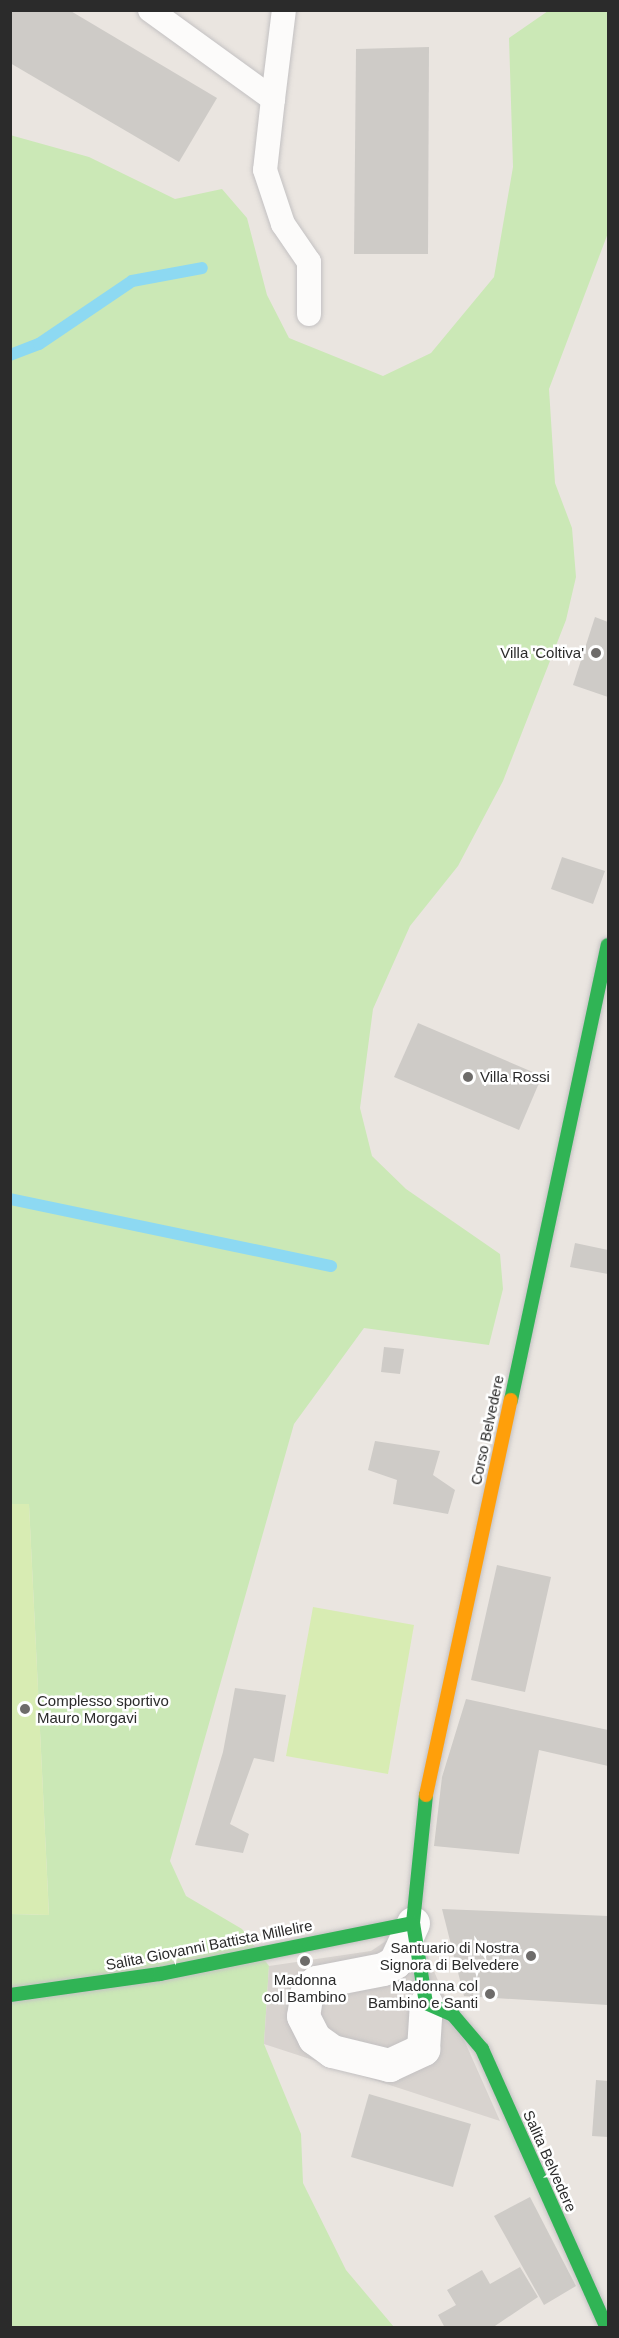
<!DOCTYPE html>
<html>
<head>
<meta charset="utf-8">
<style>
  body { margin:0 }
  #map { position:relative; width:619px; height:2338px; overflow:hidden; background:#eae5e0; font-family:Arial,sans-serif }
  div>[style] { position:absolute }
  .green>* { inset:0; background:#cbe8b6 }
  .pitch>* { inset:0; background:#d8ecb3 }
  .plaza>* { inset:0; background:#d8d3cf }
  .stream>* { height:12px; margin:-6px; padding:0 6px; transform-origin:6px; border-radius:6px; background:#8dd9f2 }
  .building>* { inset:0; background:#cecbc7 }
  .roads { filter:drop-shadow(0 0 2px #c3c1c2) drop-shadow(0 0 2px #c3c1c2) }
  .lane>* { height:24px; margin:-12px; padding:0 12px; transform-origin:12px; border-radius:12px; background:#fcfbfa }
  .street>* { height:33px; margin:-16.5px; padding:0 16.5px; transform-origin:16.5px; border-radius:16.5px; background:#fcfbfa }
  .fast>* { height:14px; margin:-7px; padding:0 7px; transform-origin:7px; border-radius:7px; background:#30b455 }
  .slow>* { height:14px; margin:-7px; padding:0 7px; transform-origin:7px; border-radius:7px; background:#ff9f0a }
  .dots>* { width:16px; height:16px; translate:-50% -50%; box-sizing:border-box; border:3px solid #fff; border-radius:50% }
  span { translate:-50% -50%; white-space:nowrap; text-align:center; line-height:1.15; -webkit-text-stroke:5px #fff; paint-order:stroke }
  .poi-label { font-size:15px; color:#2b2b2b }
  .right { translate:-100% -50%; text-align:right }
  .left { translate:0 -50%; text-align:left }
  .street-label { font-size:15px; color:#2b2b2b }
  .frame { position:absolute; inset:0; border:12px solid #2b2b2b; pointer-events:none }
</style>
</head>
<body>
<div id="map">
  <div class="green">
    <div style="clip-path:polygon(548px 11px,608px 11px,608px 233px,549px 389px,555px 483px,572px 528px,576px 577px,566px 620px,503px 781px,458px 866px,410px 926px,373px 1009px,360px 1108px,372px 1156px,406px 1189px,500px 1254px,503px 1289px,489px 1345px,364px 1328px,294px 1424px,170px 1861px,186px 1896px,242px 1929px,269px 1966px,264px 2044px,301px 2134px,303px 2183px,346px 2270px,394px 2327px,11px 2327px,11px 1914px,49px 1915px,29px 1505px,10px 1504px,10px 135px,89px 157px,175px 199px,222px 189px,247px 218px,267px 295px,289px 338px,383px 376px,431px 353px,494px 277px,513px 167px,509px 38px)"></div>
  </div>
  <div class="pitch">
    <div style="clip-path:polygon(11px 1504px,29px 1504px,49px 1915px,11px 1914px)"></div>
    <div style="clip-path:polygon(313px 1607px,414px 1625px,388px 1774px,286px 1756px)"></div>
  </div>
  <div class="plaza">
    <div style="clip-path:polygon(413px 1923px,453px 2015px,500px 2121px,264px 2044px,269px 1966px,371px 1951px)"></div>
  </div>
  <div class="stream">
    <div style="left:10px;top:355px;width:31px;rotate:-21deg"></div>
    <div style="left:39px;top:344px;width:112px;rotate:-34.1deg"></div>
    <div style="left:132px;top:281px;width:71px;rotate:-10.5deg"></div>
    <div style="left:10px;top:1199px;width:328px;rotate:11.8deg"></div>
  </div>
  <div class="building">
    <div style="clip-path:polygon(10px 10px,69px 10px,217px 98px,179px 162px,10px 63px)"></div>
    <div style="clip-path:polygon(429px 47px,428px 254px,354px 254px,356px 49px)"></div>
    <div style="clip-path:polygon(595px 617px,608px 622px,608px 697px,573px 685px)"></div>
    <div style="clip-path:polygon(562px 857px,605px 871px,593px 904px,551px 889px)"></div>
    <div style="clip-path:polygon(418px 1023px,542px 1076px,519px 1130px,394px 1077px)"></div>
    <div style="clip-path:polygon(575px 1243px,608px 1250px,608px 1274px,570px 1267px)"></div>
    <div style="clip-path:polygon(384px 1347px,404px 1349px,400px 1374px,381px 1372px)"></div>
    <div style="clip-path:polygon(375px 1441px,440px 1451px,433px 1475px,455px 1490px,448px 1514px,393px 1504px,397px 1480px,368px 1470px)"></div>
    <div style="clip-path:polygon(497px 1565px,551px 1577px,525px 1692px,471px 1680px)"></div>
    <div style="clip-path:polygon(235px 1688px,286px 1695px,274px 1762px,254px 1758px,230px 1824px,249px 1834px,243px 1853px,195px 1845px,223px 1752px)"></div>
    <div style="clip-path:polygon(466px 1699px,608px 1730px,608px 1766px,539px 1750px,519px 1854px,434px 1846px,442px 1777px)"></div>
    <div style="clip-path:polygon(442px 1909px,608px 1916px,608px 2005px,464px 1996px)"></div>
    <div style="clip-path:polygon(596px 2080px,608px 2081px,608px 2137px,592px 2136px)"></div>
    <div style="clip-path:polygon(369px 2094px,471px 2124px,453px 2187px,351px 2157px)"></div>
    <div style="clip-path:polygon(530px 2197px,576px 2286px,544px 2305px,494px 2216px)"></div>
    <div style="clip-path:polygon(520px 2267px,538px 2297px,492px 2328px,445px 2328px,438px 2315px,456px 2305px,447px 2290px,482px 2270px,490px 2284px)"></div>
  </div>
  <div class="roads">
    <div class="lane">
      <div style="left:150px;top:10px;width:152px;rotate:35.9deg"></div>
      <div style="left:273px;top:99px;width:71px;rotate:96.4deg"></div>
      <div style="left:265px;top:170px;width:57px;rotate:71.6deg"></div>
      <div style="left:283px;top:224px;width:46px;rotate:55.6deg"></div>
      <div style="left:309px;top:262px;width:52px;rotate:90deg"></div>
      <div style="left:273px;top:99px;width:90px;rotate:-83deg"></div>
    </div>
    <div class="street">
      <div style="left:413px;top:1923px;width:43px;rotate:114.8deg"></div>
      <div style="left:395px;top:1962px;width:14px;rotate:150deg"></div>
      <div style="left:383px;top:1969px;width:68px;rotate:169deg"></div>
      <div style="left:316px;top:1982px;width:13px;rotate:135deg"></div>
      <div style="left:307px;top:1991px;width:25px;rotate:99deg"></div>
      <div style="left:303px;top:2016px;width:25px;rotate:63deg"></div>
      <div style="left:314px;top:2038px;width:22px;rotate:36deg"></div>
      <div style="left:332px;top:2051px;width:59px;rotate:13.8deg"></div>
      <div style="left:389px;top:2065px;width:38px;rotate:-25deg"></div>
      <div style="left:423px;top:2049px;width:46px;rotate:-86.3deg"></div>
    </div>
    <div class="fast">
      <div style="left:511px;top:1400px;width:465px;rotate:-78deg"></div>
      <div style="left:426px;top:1795px;width:129px;rotate:95.8deg"></div>
      <div style="left:413px;top:1923px;width:81px;rotate:80.8deg"></div>
      <div style="left:426px;top:2003px;width:30px;rotate:24deg"></div>
      <div style="left:453px;top:2015px;width:45px;rotate:49.5deg"></div>
      <div style="left:482px;top:2049px;width:306px;rotate:65.9deg"></div>
      <div style="left:10px;top:1995px;width:151px;rotate:-8deg"></div>
      <div style="left:160px;top:1974px;width:258px;rotate:-11.4deg"></div>
    </div>
    <div class="slow">
      <div style="left:426px;top:1795px;width:404px;rotate:-77.9deg"></div>
    </div>
  </div>
  <div class="dots">
    <div style="left:596px;top:653px;background:#6e6c6a"></div>
    <div style="left:468px;top:1077px;background:#6e6c6a"></div>
    <div style="left:25px;top:1709px;background:#6e6c6a"></div>
    <div style="left:531px;top:1956px;background:#6e6c6a"></div>
    <div style="left:305px;top:1961px;background:#6e6c6a"></div>
    <div style="left:490px;top:1994px;background:#6e6c6a"></div>
  </div>
  <div class="poi-label">
    <span class="right" style="left:584px;top:653px">Villa 'Coltiva'</span>
    <span class="left" style="left:480px;top:1077px">Villa Rossi</span>
    <span class="left" style="left:37px;top:1709px">Complesso sportivo<br>Mauro Morgavi</span>
    <span class="right" style="left:519px;top:1956px">Santuario di Nostra<br>Signora di Belvedere</span>
    <span style="left:305px;top:1988px">Madonna<br>col Bambino</span>
    <span class="right" style="left:478px;top:1994px">Madonna col<br>Bambino e Santi</span>
  </div>
  <div class="street-label">
    <span style="left:487px;top:1430px;rotate:-78deg">Corso Belvedere</span>
    <span style="left:209px;top:1945px;rotate:-11deg">Salita Giovanni Battista Millelire</span>
    <span style="left:550px;top:2161px;rotate:66deg">Salita Belvedere</span>
  </div>
  <div class="frame"></div>
</div>
</body>
</html>
